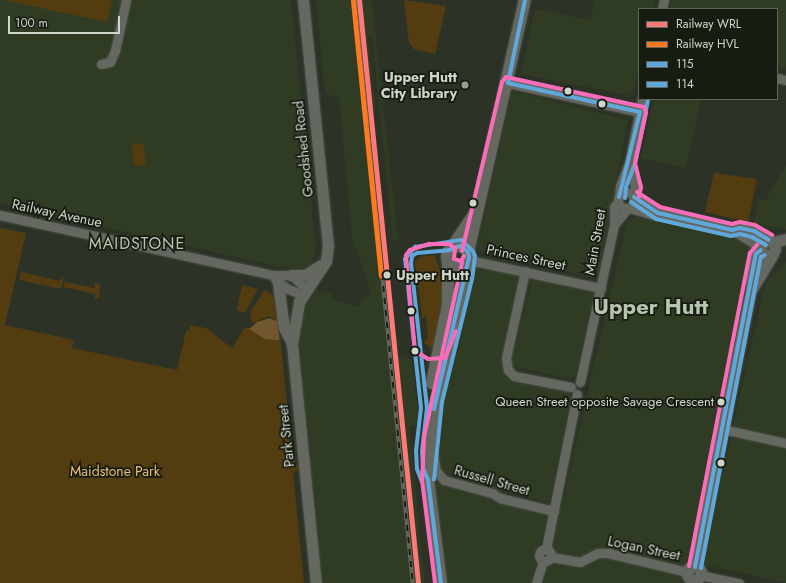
<!DOCTYPE html>
<html>
<head>
<meta charset="utf-8">
<style>
  body { margin:0 }
  #map { position:relative; width:786px; height:583px; overflow:hidden; background:#2c3226; font-family:Jost,sans-serif }
  div>[style] { position:absolute }
  .built>* { inset:0; background:#2f3b23 }
  .green>* { inset:0; background:#543c11 }
  .forest>* { inset:0; background:#71572f }
  .roads { filter:drop-shadow(0 0 1px #494e44) drop-shadow(0 0 1px #494e44) }
  .minor>* { height:9px; margin:-4.5px; padding:0 4.5px; transform-origin:4.5px; border-radius:4.5px; background:#646860 }
  .minor>.ring { margin:-4.5px; padding:0; box-sizing:content-box; background:none; border:9px solid #646860; border-radius:50% }
  .tertiary>* { height:11px; margin:-5.5px; padding:0 5.5px; transform-origin:5.5px; border-radius:5.5px; background:#646860 }
  .tertiary>.ring { margin:-5.5px; padding:0; box-sizing:content-box; background:none; border:11px solid #646860; border-radius:50% }
  .secondary>* { height:12px; margin:-6px; padding:0 6px; transform-origin:6px; border-radius:6px; background:#646860 }
  .secondary>.ring { margin:-6px; padding:0; box-sizing:content-box; background:none; border:12px solid #646860; border-radius:50% }
  .rail>* { height:3.5px; margin-top:-1.75px; transform-origin:0; background:repeating-linear-gradient(90deg,#171c13 0 6px,#666962 0 12px); box-sizing:border-box; border-block:1px solid #666962 }
  .bus-1>* { height:4px; margin:-2px; padding:0 2px; transform-origin:2px; border-radius:2px; background:#5fa8d9 }
  .bus-2>* { height:4px; margin:-2px; padding:0 2px; transform-origin:2px; border-radius:2px; background:#5fa8d9 }
  .bus-3>* { height:4px; margin:-2px; padding:0 2px; transform-origin:2px; border-radius:2px; background:#fb6dba }
  .rail-1>* { height:5px; margin:-2.5px; padding:0 2.5px; transform-origin:2.5px; border-radius:2.5px; background:#fd7a7a }
  .rail-2>* { height:5px; margin:-2.5px; padding:0 2.5px; transform-origin:2.5px; border-radius:2.5px; background:#ff7920 }
  .dots>* { width:11px; height:11px; translate:-50% -50%; box-sizing:border-box; border:2px solid #171c13; border-radius:50% }
  span { translate:-50% -50%; white-space:nowrap; text-align:center; line-height:1.15; -webkit-text-stroke:3.5px #171c13; paint-order:stroke }
  .bus-label { font-size:13px; color:#cfd5c9 }
  .right { translate:-100% -50%; text-align:right }
  .poi-label { font-size:14px; color:#cfd5c9; font-weight:700 }
  .street-label { font-size:14px; color:#cfd5c9 }
  .stop-label { font-size:14px; color:#cfd5c9; font-weight:700 }
  .left { translate:0 -50%; text-align:left }
  .park-label { font-size:14px; color:#efbe79 }
  .quarter-label { font-size:16px; color:#b8c5ad; letter-spacing:1px }
  .town-label { font-size:22px; color:#b8c5ad; font-weight:700 }
  .legend { position:absolute; left:638px; top:8px; width:140px; height:92px; box-sizing:border-box; background:#171c13; border:1px solid #61665c; margin:0; padding:5px 7px; list-style:none; font-size:12px; color:#cfd5c9 }
  .legend li { display:flex; align-items:center; gap:8px; height:20px }
  .legend b { width:20px; border:1px solid #61665c }
  .scale { position:absolute; left:8px; top:16px; width:112px; height:18px; box-sizing:border-box; border:2px solid #cfd5c9; border-top:0; padding-left:5px; font-size:12px; line-height:14px; white-space:nowrap; color:#cfd5c9; -webkit-text-stroke:3px #171c13; paint-order:stroke }
</style>
</head>
<body>
<div id="map">
  <div class="built">
    <div style="clip-path:polygon(0 0,291px 0,316px 247px,313px 261px,309px 266px,301px 268px,279px 267px,0 203px)"></div>
    <div style="clip-path:polygon(316px 0,372px 0,398px 239px,395px 241px,393px 241px,372px 36px,368px 37px,376px 111px,372px 111px,397px 355px,402px 355px,412px 360px,419px 425px,409px 426px,425px 583px,323px 583px,299px 343px,300px 325px,307px 304px,316px 290px,332px 294px,331px 300px,360px 306px,362px 300px,371px 292px,352px 237px,339px 97px,325px 94px)"></div>
    <div style="clip-path:polygon(595px 0,655px 0,653px 9px,639px 9px,639px 70px,632px 96px,521px 74px,535px 8px,590px 20px)"></div>
    <div style="clip-path:polygon(671px 0,786px 0,786px 69px,777px 67px,777px 9px,669px 9px)"></div>
    <div style="clip-path:polygon(512px 91px,628px 120px,599px 273px,593px 278px,477px 251px)"></div>
    <div style="clip-path:polygon(654px 99px,701px 99px,686px 168px,641px 158px)"></div>
    <div style="clip-path:polygon(786px 165px,786px 230px,753px 223px,759px 199px,765px 200px)"></div>
    <div style="clip-path:polygon(633px 217px,748px 238px,753px 251px,687px 583px,544px 583px,627px 221px)"></div>
    <div style="clip-path:polygon(786px 262px,786px 583px,706px 565px,703px 560px,764px 289px,767px 281px)"></div>
    <div style="clip-path:polygon(475px 265px,519px 273px,521px 278px,506px 372px,573px 392px,550px 500px,547px 502px,444px 478px,438px 469px,434px 449px,435px 428px)"></div>
    <div style="clip-path:polygon(533px 276px,592px 290px,594px 293px,575px 377px,570px 379px,512px 366px,511px 362px)"></div>
    <div style="clip-path:polygon(440px 481px,548px 512px,531px 583px,445px 583px,433px 485px)"></div>
  </div>
  <div class="green">
    <div style="clip-path:polygon(3px 0,112px 0,107px 22px)"></div>
    <div style="clip-path:polygon(404px 0,446px 6px,435px 54px,414px 49px,409px 43px)"></div>
    <div style="clip-path:polygon(143px 143px,146px 165px,134px 166px,132px 144px)"></div>
    <div style="clip-path:polygon(714px 173px,757px 179px,748px 222px,705px 212px)"></div>
    <div style="clip-path:polygon(0 228px,26px 233px,5px 325px,74px 340px,72px 348px,177px 370px,186px 331px,189px 331px,190px 325px,206px 328px,232px 348px,245px 327px,280px 334px,292px 461px,296px 461px,298px 470px,293px 472px,304px 583px,0 583px)"></div>
    <div style="clip-path:polygon(435px 255px,443px 280px,444px 307px,433px 349px,423px 342px,428px 338px,426px 316px,420px 319px,422px 315px,415px 263px,419px 257px)"></div>
    <div style="clip-path:polygon(21px 272px,60px 281px,64px 276px,61px 289px,19px 280px)"></div>
    <div style="clip-path:polygon(65px 282px,94px 288px,95px 283px,100px 284px,99px 298px,94px 299px,95px 294px,63px 287px)"></div>
    <div style="clip-path:polygon(242px 285px,258px 289px,245px 312px,242px 312px,237px 310px)"></div>
    <div style="clip-path:polygon(265px 290px,274px 296px,277px 319px,275px 320px,269px 316px,252px 323px,250px 312px)"></div>
  </div>
  <div class="forest">
    <div style="clip-path:polygon(278px 317px,279px 340px,265px 339px,249px 329px,257px 322px,270px 318px,275px 321px)"></div>
  </div>
  <div class="roads">
    <div class="minor">
      <div style="left:662px;top:9px;width:9px;rotate:-77deg"></div>
      <div style="left:101px;top:64px;width:9px;rotate:-13deg"></div>
      <div style="left:110px;top:62px;width:12px;rotate:-66deg"></div>
      <div style="left:115px;top:51px;width:52px;rotate:-77.8deg"></div>
      <div style="left:777px;top:78px;width:9px;rotate:13deg"></div>
      <div style="left:508px;top:83px;width:135px;rotate:12.4deg"></div>
      <div class="ring" style="left:618px;top:192px;width:7px;height:7px"></div>
      <div style="left:633px;top:195px;width:7px;rotate:-74deg"></div>
      <div style="left:635px;top:188px;width:26px;rotate:-103deg"></div>
      <div style="left:629px;top:163px;width:65px;rotate:-78.5deg"></div>
      <div style="left:619px;top:197px;width:11px;rotate:-85deg"></div>
      <div style="left:620px;top:186px;width:25px;rotate:-69deg"></div>
      <div style="left:634px;top:197px;width:29px;rotate:34deg"></div>
      <div style="left:658px;top:213px;width:76px;rotate:12.9deg"></div>
      <div style="left:732px;top:230px;width:8px;rotate:-14deg"></div>
      <div style="left:740px;top:228px;width:14px;rotate:12deg"></div>
      <div style="left:754px;top:231px;width:17px;rotate:31deg"></div>
      <div style="left:629px;top:208px;width:25px;rotate:16deg"></div>
      <div style="left:653px;top:215px;width:5px;rotate:-22deg"></div>
      <div style="left:0;top:215px;width:280px;rotate:12.4deg"></div>
      <div style="left:273px;top:275px;width:18px"></div>
      <div style="left:291px;top:275px;width:21px;rotate:41deg"></div>
      <div style="left:614px;top:225px;width:21px;rotate:-51deg"></div>
      <div style="left:732px;top:230px;width:34px;rotate:32deg"></div>
      <div style="left:469px;top:260px;width:135px;rotate:12deg"></div>
      <div style="left:525px;top:271px;width:89px;rotate:102.3deg"></div>
      <div style="left:506px;top:358px;width:12px;rotate:81deg"></div>
      <div style="left:508px;top:370px;width:8px;rotate:45deg"></div>
      <div style="left:514px;top:376px;width:58px;rotate:10.9deg"></div>
      <div style="left:275px;top:279px;width:16px;rotate:38deg"></div>
      <div style="left:288px;top:289px;width:16px;rotate:22deg"></div>
      <div style="left:580px;top:382px;width:161px;rotate:-77.8deg"></div>
      <div style="left:614px;top:225px;width:18px;rotate:-90deg"></div>
      <div style="left:614px;top:207px;width:7px;rotate:-56deg"></div>
      <div style="left:723px;top:429px;width:65px;rotate:12.5deg"></div>
      <div style="left:433px;top:454px;width:17px;rotate:80deg"></div>
      <div style="left:436px;top:471px;width:12px;rotate:48deg"></div>
      <div style="left:444px;top:480px;width:50px;rotate:15.2deg"></div>
      <div style="left:492px;top:493px;width:9px;rotate:32deg"></div>
      <div style="left:500px;top:498px;width:56px;rotate:13.5deg"></div>
      <div class="ring" style="left:539px;top:549px;width:3px;height:3px"></div>
      <div style="left:546px;top:549px;width:158px;rotate:-78.7deg"></div>
      <div style="left:551px;top:557px;width:29px;rotate:10deg"></div>
      <div style="left:580px;top:562px;width:20px;rotate:-27deg"></div>
      <div style="left:598px;top:553px;width:10px"></div>
      <div style="left:608px;top:553px;width:81px;rotate:13.5deg"></div>
      <div style="left:700px;top:575px;width:40px;rotate:12deg"></div>
      <div style="left:536px;top:583px;width:23px;rotate:-72deg"></div>
    </div>
    <div class="tertiary">
      <div style="left:303px;top:0;width:246px;rotate:84.2deg"></div>
      <div style="left:328px;top:245px;width:16px;rotate:97deg"></div>
      <div style="left:326px;top:261px;width:49px;rotate:123.4deg"></div>
      <div style="left:299px;top:302px;width:43px;rotate:99.5deg"></div>
      <div style="left:292px;top:344px;width:240px;rotate:84.3deg"></div>
      <div class="ring" style="left:761px;top:241px;width:3px;height:3px"></div>
      <div style="left:773px;top:242px;width:13px;rotate:-13deg"></div>
      <div style="left:291px;top:275px;width:14px"></div>
      <div style="left:305px;top:275px;width:19px;rotate:-32deg"></div>
      <div style="left:278px;top:283px;width:45px;rotate:82.4deg"></div>
      <div style="left:284px;top:328px;width:17px;rotate:62deg"></div>
      <div style="left:752px;top:289px;width:41px;rotate:-59deg"></div>
      <div class="ring" style="left:687px;top:566px;width:3px;height:3px"></div>
      <div style="left:695px;top:567px;width:283px;rotate:-78.6deg"></div>
      <div style="left:751px;top:290px;width:21px;rotate:-85deg"></div>
      <div style="left:753px;top:269px;width:15px;rotate:-79deg"></div>
      <div style="left:756px;top:254px;width:6px;rotate:-39deg"></div>
    </div>
    <div class="secondary">
      <div class="ring" style="left:447px;top:246px;width:10px;height:10px"></div>
      <div style="left:451px;top:249px;width:43px;rotate:-56.3deg"></div>
      <div style="left:468px;top:252px;width:258px;rotate:-77.3deg"></div>
      <div style="left:432px;top:383px;width:80px;rotate:-78.4deg"></div>
      <div style="left:448px;top:305px;width:43px;rotate:-90deg"></div>
      <div style="left:441px;top:583px;width:104px;rotate:-97.2deg"></div>
      <div style="left:428px;top:480px;width:43px;rotate:-87.3deg"></div>
      <div style="left:430px;top:437px;width:36px;rotate:-81deg"></div>
      <div style="left:436px;top:401px;width:99px;rotate:-76deg"></div>
      <div style="left:460px;top:305px;width:43px;rotate:-79.2deg"></div>
    </div>
  </div>
  <div class="rail">
    <div style="left:355px;top:0;width:586px;rotate:84.32deg"></div>
  </div>
  <div class="bus-1">
    <div style="left:508px;top:83px;width:135px;rotate:12.4deg"></div>
    <div style="left:508px;top:83px;width:85px;rotate:-78.4deg"></div>
    <div style="left:619px;top:197px;width:88px;rotate:-76.1deg"></div>
    <div style="left:634px;top:197px;width:29px;rotate:34deg"></div>
    <div style="left:658px;top:213px;width:76px;rotate:12.9deg"></div>
    <div style="left:732px;top:230px;width:8px;rotate:-14deg"></div>
    <div style="left:740px;top:228px;width:14px;rotate:12deg"></div>
    <div style="left:754px;top:231px;width:17px;rotate:31deg"></div>
    <div style="left:434px;top:409px;width:156px;rotate:-77deg"></div>
    <div style="left:469px;top:257px;width:5px;rotate:-101deg"></div>
    <div style="left:468px;top:252px;width:10px;rotate:-143deg"></div>
    <div style="left:460px;top:246px;width:12px;rotate:160deg"></div>
    <div style="left:695px;top:567px;width:319px;rotate:-79deg"></div>
    <div style="left:756px;top:254px;width:6px;rotate:-39deg"></div>
    <div style="left:441px;top:583px;width:104px;rotate:-97.2deg"></div>
    <div style="left:428px;top:480px;width:13px;rotate:-113deg"></div>
    <div style="left:423px;top:468px;width:17px;rotate:-93deg"></div>
    <div style="left:422px;top:451px;width:43px;rotate:-83.4deg"></div>
    <div style="left:427px;top:408px;width:145px;rotate:-96.3deg"></div>
    <div style="left:411px;top:264px;width:8px;rotate:-83deg"></div>
    <div style="left:412px;top:256px;width:6px;rotate:-31deg"></div>
    <div style="left:417px;top:253px;width:32px;rotate:-5deg"></div>
  </div>
  <div class="bus-2">
    <div style="left:625px;top:198px;width:11px;rotate:-85deg"></div>
    <div style="left:626px;top:187px;width:25px;rotate:-69deg"></div>
    <div style="left:635px;top:164px;width:65px;rotate:-78.5deg"></div>
    <div style="left:631px;top:202px;width:30px;rotate:34deg"></div>
    <div style="left:656px;top:219px;width:77px;rotate:12.8deg"></div>
    <div style="left:731px;top:236px;width:9px;rotate:-13deg"></div>
    <div style="left:740px;top:234px;width:12px;rotate:14deg"></div>
    <div style="left:752px;top:237px;width:16px;rotate:30deg"></div>
    <div style="left:422px;top:482px;width:14px;rotate:-111deg"></div>
    <div style="left:417px;top:469px;width:18px;rotate:-93deg"></div>
    <div style="left:416px;top:451px;width:43px;rotate:-83.4deg"></div>
    <div style="left:421px;top:408px;width:150px;rotate:-96.1deg"></div>
    <div style="left:405px;top:259px;width:16px;rotate:-50deg"></div>
    <div style="left:415px;top:247px;width:47px;rotate:-8.7deg"></div>
    <div style="left:461px;top:240px;width:16px;rotate:43deg"></div>
    <div style="left:473px;top:251px;width:5px;rotate:68deg"></div>
    <div style="left:475px;top:256px;width:23px;rotate:97deg"></div>
    <div style="left:472px;top:279px;width:127px;rotate:103.7deg"></div>
    <div style="left:442px;top:402px;width:78px;rotate:95.9deg"></div>
    <div style="left:701px;top:568px;width:317px;rotate:-79.1deg"></div>
    <div style="left:761px;top:257px;width:4px;rotate:-27deg"></div>
  </div>
  <div class="bus-3">
    <div style="left:637px;top:192px;width:27px;rotate:33deg"></div>
    <div style="left:660px;top:207px;width:74px;rotate:13.3deg"></div>
    <div style="left:732px;top:224px;width:8px;rotate:-14deg"></div>
    <div style="left:740px;top:222px;width:15px;rotate:11deg"></div>
    <div style="left:755px;top:225px;width:20px;rotate:30deg"></div>
    <div style="left:462px;top:251px;width:174px;rotate:-76.7deg"></div>
    <div style="left:502px;top:82px;width:6px;rotate:-51deg"></div>
    <div style="left:506px;top:77px;width:141px;rotate:12.3deg"></div>
    <div style="left:644px;top:107px;width:6px;rotate:72deg"></div>
    <div style="left:646px;top:113px;width:51px;rotate:102.4deg"></div>
    <div style="left:635px;top:163px;width:25px;rotate:76deg"></div>
    <div style="left:641px;top:187px;width:10px;rotate:101deg"></div>
    <div style="left:456px;top:331px;width:29px;rotate:112deg"></div>
    <div style="left:445px;top:358px;width:17px;rotate:177deg"></div>
    <div style="left:428px;top:359px;width:15px;rotate:-148deg"></div>
    <div style="left:415px;top:351px;width:96px;rotate:-95.4deg"></div>
    <div style="left:406px;top:255px;width:6px;rotate:-51deg"></div>
    <div style="left:410px;top:250px;width:20px;rotate:-18deg"></div>
    <div style="left:429px;top:244px;width:20px"></div>
    <div style="left:449px;top:244px;width:7px;rotate:34deg"></div>
    <div style="left:455px;top:248px;width:11px;rotate:95deg"></div>
    <div style="left:454px;top:259px;width:7px;rotate:16deg"></div>
    <div style="left:461px;top:261px;width:6px;rotate:-59deg"></div>
    <div style="left:689px;top:566px;width:319px;rotate:-79deg"></div>
    <div style="left:750px;top:253px;width:11px;rotate:-49deg"></div>
    <div style="left:435px;top:583px;width:104px;rotate:-97.2deg"></div>
    <div style="left:422px;top:480px;width:43px;rotate:-87.3deg"></div>
    <div style="left:424px;top:437px;width:179px;rotate:-77.7deg"></div>
  </div>
  <div class="rail-1">
    <div style="left:359px;top:0;width:586px;rotate:84.22deg"></div>
  </div>
  <div class="rail-2">
    <div style="left:353px;top:1px;width:276px;rotate:84.2deg"></div>
  </div>
  <div class="dots">
    <div style="left:465px;top:85px;background:#969c90"></div>
    <div style="left:568px;top:91px;background:#cfd5c9"></div>
    <div style="left:602px;top:104px;background:#cfd5c9"></div>
    <div style="left:473px;top:203px;background:#cfd5c9"></div>
    <div style="left:387px;top:275px;background:#cfd5c9"></div>
    <div style="left:411px;top:311px;background:#cfd5c9"></div>
    <div style="left:415px;top:351px;background:#cfd5c9"></div>
    <div style="left:721px;top:402px;background:#cfd5c9"></div>
    <div style="left:721px;top:463px;background:#cfd5c9"></div>
  </div>
  <div class="bus-label">
    <span class="right" style="left:714px;top:402px">Queen Street opposite Savage Crescent</span>
  </div>
  <div class="poi-label">
    <span class="right" style="left:457px;top:85px">Upper Hutt<br>City Library</span>
  </div>
  <div class="street-label">
    <span style="left:303px;top:149px;rotate:-96deg">Goodshed Road</span>
    <span style="left:57px;top:213px;rotate:12deg">Railway Avenue</span>
    <span style="left:595px;top:242px;rotate:-80deg">Main Street</span>
    <span style="left:526px;top:257px;rotate:12deg">Princes Street</span>
    <span style="left:286px;top:436px;rotate:-96deg">Park Street</span>
    <span style="left:492px;top:480px;rotate:16deg">Russell Street</span>
    <span style="left:644px;top:548px;rotate:12deg">Logan Street</span>
  </div>
  <div class="stop-label">
    <span class="left" style="left:396px;top:275px">Upper Hutt</span>
  </div>
  <div class="park-label">
    <span style="left:115px;top:471px">Maidstone Park</span>
  </div>
  <div class="quarter-label">
    <span style="left:137px;top:244px">MAIDSTONE</span>
  </div>
  <div class="town-label">
    <span style="left:651px;top:307px">Upper Hutt</span>
  </div>
  <ul class="legend">
  <li><b style="height:5px;background:#fd7a7a"></b>Railway WRL</li>
  <li><b style="height:5px;background:#ff7920"></b>Railway HVL</li>
  <li><b style="height:5px;background:#5fa8d9"></b>115</li>
  <li><b style="height:5px;background:#5fa8d9"></b>114</li>
  </ul>
  <div class="scale">100 m</div>
</div>
</body>
</html>
